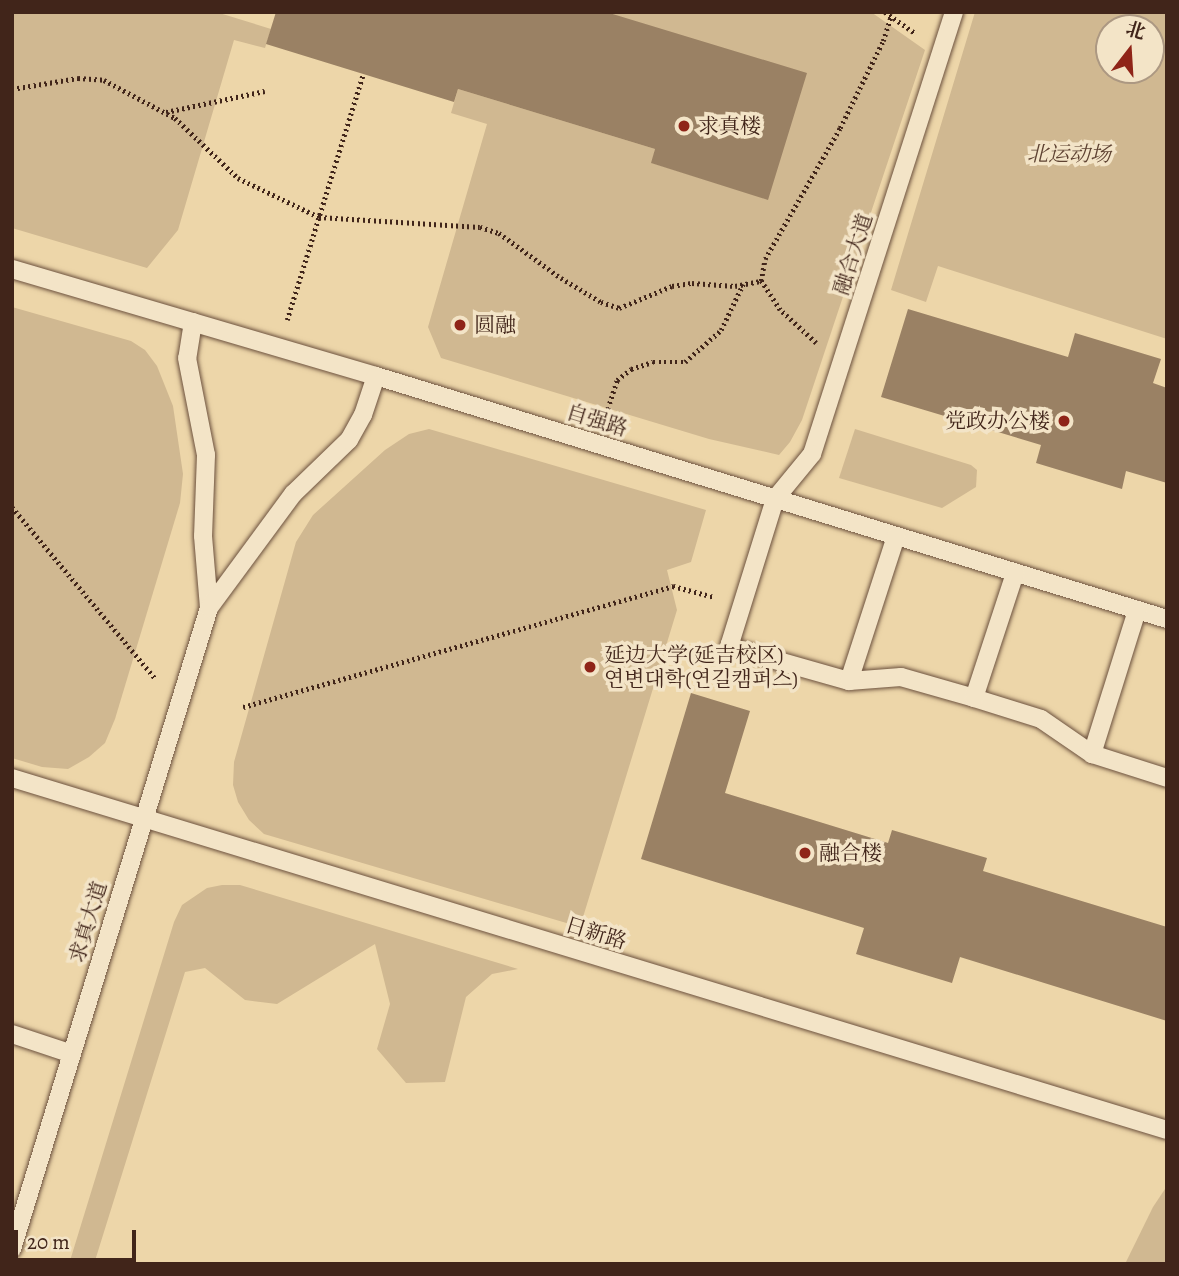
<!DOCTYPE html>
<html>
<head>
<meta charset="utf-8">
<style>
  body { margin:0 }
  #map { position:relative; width:1179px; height:1276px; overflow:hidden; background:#edd6a9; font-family:Alegreya,"Noto Serif SC","Noto Serif KR",serif }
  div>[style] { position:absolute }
  .green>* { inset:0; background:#d0b891 }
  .building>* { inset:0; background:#9a8164 }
  .path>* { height:4.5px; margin-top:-2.25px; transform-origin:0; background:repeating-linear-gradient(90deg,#41251a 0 2px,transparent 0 5.5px) }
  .roads { filter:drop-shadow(0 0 2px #6c513e) drop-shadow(0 0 2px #6c513e) }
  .lane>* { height:18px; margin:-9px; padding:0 9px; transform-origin:9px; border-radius:9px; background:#f3e4c7 }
  .dots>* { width:19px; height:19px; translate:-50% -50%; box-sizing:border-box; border:4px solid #f3e4c7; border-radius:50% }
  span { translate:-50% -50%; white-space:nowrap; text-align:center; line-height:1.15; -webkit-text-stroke:7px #f3e4c7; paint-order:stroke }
  .poi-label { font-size:21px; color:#41251a }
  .left { translate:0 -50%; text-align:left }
  .right { translate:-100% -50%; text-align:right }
  .park-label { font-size:21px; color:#5e4232; font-style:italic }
  .street-label { font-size:21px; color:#41251a }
  .frame { position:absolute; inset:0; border:14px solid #41251a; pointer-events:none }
  .north { position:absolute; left:1095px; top:14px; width:70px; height:70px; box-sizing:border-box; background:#f3e4c7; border:2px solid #ac9882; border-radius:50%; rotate:17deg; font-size:19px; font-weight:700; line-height:28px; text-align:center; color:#41251a }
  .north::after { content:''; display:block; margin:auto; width:24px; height:32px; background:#8f2418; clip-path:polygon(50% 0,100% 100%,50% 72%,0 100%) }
  .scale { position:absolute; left:14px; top:1230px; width:122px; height:32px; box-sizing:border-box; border:4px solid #41251a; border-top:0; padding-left:9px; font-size:21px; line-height:24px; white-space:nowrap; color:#41251a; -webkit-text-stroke:5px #f3e4c7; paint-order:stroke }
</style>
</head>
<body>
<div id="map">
  <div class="green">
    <div style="clip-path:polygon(12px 12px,216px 12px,271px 29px,265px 48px,234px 40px,178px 230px,147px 268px,12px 228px)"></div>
    <div style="clip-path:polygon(606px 12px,871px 12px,925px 50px,802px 420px,790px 442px,779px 455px,709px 439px,441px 358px,428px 327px,487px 124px,451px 113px,458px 89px,655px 149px,652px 163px,768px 199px)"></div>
    <div style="clip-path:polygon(evenodd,975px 12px,1167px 12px,1167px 339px,938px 266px,926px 302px,891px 290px,975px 12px,1109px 28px,1151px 28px,1151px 70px,1109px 70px,1109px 28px)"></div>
    <div style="clip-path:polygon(12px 307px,131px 341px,145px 350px,157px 366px,173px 406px,183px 474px,180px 503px,115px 719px,105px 743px,89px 757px,68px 769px,42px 767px,12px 758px)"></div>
    <div style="clip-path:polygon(429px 429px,706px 510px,691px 562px,667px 570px,677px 610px,580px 927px,264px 834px,249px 820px,238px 802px,233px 785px,234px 762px,296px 542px,313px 515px,385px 450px,409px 434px)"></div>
    <div style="clip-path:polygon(855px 429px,971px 465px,977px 470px,976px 487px,942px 508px,839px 478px)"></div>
    <div style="clip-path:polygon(222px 885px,240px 885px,518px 969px,492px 974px,466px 997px,445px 1082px,406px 1083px,377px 1049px,390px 1004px,375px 944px,277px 1004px,245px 1000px,205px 968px,185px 972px,94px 1264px,69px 1264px,174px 922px,182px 905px,207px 888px)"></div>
    <div style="clip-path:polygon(1167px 1186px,1167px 1264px,1125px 1264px,1153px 1207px)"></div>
  </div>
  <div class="building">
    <div style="clip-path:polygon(276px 12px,606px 12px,807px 73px,768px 200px,651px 163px,655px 149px,458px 89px,454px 102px,266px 44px)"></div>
    <div style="clip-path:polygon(908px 309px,1068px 357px,1075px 333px,1161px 359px,1153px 383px,1167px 388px,1167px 483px,1126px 471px,1122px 489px,1036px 463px,1041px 445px,881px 397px)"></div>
    <div style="clip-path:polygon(691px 693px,750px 711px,725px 793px,888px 843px,892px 830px,987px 858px,983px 871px,1167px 927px,1167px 1021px,960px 957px,952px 983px,856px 954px,864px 928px,641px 859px)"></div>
  </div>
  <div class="path">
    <div style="left:885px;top:12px;width:38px;rotate:35deg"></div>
    <div style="left:12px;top:89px;width:67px;rotate:-9.5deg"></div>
    <div style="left:78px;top:78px;width:26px;rotate:4deg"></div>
    <div style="left:104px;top:80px;width:81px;rotate:28.2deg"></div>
    <div style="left:175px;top:118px;width:87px;rotate:43.6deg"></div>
    <div style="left:238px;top:178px;width:90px;rotate:25.7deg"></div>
    <div style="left:319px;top:217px;width:161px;rotate:3.6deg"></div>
    <div style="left:480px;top:227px;width:20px;rotate:18deg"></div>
    <div style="left:499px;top:233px;width:77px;rotate:36deg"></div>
    <div style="left:561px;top:278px;width:47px;rotate:31deg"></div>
    <div style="left:601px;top:302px;width:19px;rotate:18deg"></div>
    <div style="left:619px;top:308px;width:57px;rotate:-22.5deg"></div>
    <div style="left:672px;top:286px;width:20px;rotate:-9deg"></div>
    <div style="left:692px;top:283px;width:43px;rotate:4deg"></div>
    <div style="left:735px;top:286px;width:26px;rotate:-11deg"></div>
    <div style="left:166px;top:112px;width:101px;rotate:-12deg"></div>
    <div style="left:287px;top:320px;width:257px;rotate:-72.8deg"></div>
    <div style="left:816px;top:343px;width:49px;rotate:-137.5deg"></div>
    <div style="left:780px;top:310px;width:35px;rotate:-123deg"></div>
    <div style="left:761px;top:281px;width:22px;rotate:-80deg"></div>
    <div style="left:765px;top:259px;width:151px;rotate:-60.2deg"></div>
    <div style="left:840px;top:128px;width:97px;rotate:-63.7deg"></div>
    <div style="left:883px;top:41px;width:26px;rotate:-72deg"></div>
    <div style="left:606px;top:414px;width:36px;rotate:-72deg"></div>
    <div style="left:617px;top:380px;width:18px;rotate:-38deg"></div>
    <div style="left:631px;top:369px;width:23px;rotate:-18deg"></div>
    <div style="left:653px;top:362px;width:32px"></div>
    <div style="left:685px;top:362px;width:48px;rotate:-41.6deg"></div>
    <div style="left:721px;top:330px;width:51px;rotate:-64.4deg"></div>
    <div style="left:12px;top:507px;width:223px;rotate:50.1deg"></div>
    <div style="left:243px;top:707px;width:447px;rotate:-15.7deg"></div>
    <div style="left:673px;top:586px;width:42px;rotate:15deg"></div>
  </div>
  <div class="roads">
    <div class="lane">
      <div style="left:954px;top:12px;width:464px;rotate:107.8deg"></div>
      <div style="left:812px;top:454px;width:58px;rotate:129.4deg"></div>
      <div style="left:775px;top:499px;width:155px;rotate:107.3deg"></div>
      <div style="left:729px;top:647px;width:125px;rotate:15.8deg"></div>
      <div style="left:849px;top:681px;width:52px;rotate:-4.4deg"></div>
      <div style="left:901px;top:677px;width:76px;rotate:16deg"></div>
      <div style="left:974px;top:698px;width:70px;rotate:17.4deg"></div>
      <div style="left:1041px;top:719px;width:62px;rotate:34.5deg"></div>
      <div style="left:1092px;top:754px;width:79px;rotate:17.7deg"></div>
      <div style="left:12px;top:269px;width:379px;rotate:16.4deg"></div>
      <div style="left:376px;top:376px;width:827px;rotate:17.08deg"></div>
      <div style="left:193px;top:322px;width:36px;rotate:99deg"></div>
      <div style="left:187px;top:358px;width:99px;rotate:78.9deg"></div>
      <div style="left:206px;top:455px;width:81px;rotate:92.1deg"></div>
      <div style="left:203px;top:536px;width:72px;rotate:85.2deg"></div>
      <div style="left:849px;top:681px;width:152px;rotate:-72deg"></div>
      <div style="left:974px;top:698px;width:132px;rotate:-71.8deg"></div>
      <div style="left:1092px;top:754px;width:151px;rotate:-72.6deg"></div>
      <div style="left:12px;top:778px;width:1207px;rotate:16.95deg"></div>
      <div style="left:12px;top:1034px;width:63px;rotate:18.4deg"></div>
      <div style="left:12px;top:1249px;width:671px;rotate:-72.92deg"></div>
      <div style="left:209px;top:608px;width:142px;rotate:-53.6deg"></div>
      <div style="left:293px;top:494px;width:78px;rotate:-44deg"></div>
      <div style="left:349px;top:440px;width:29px;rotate:-61deg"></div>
      <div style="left:363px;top:415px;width:41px;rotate:-71.6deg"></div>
    </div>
  </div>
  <div class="dots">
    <div style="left:684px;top:126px;background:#8f2418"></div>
    <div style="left:460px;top:325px;background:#8f2418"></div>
    <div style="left:1064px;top:421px;background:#8f2418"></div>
    <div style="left:590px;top:667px;background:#8f2418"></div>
    <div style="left:805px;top:853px;background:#8f2418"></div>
  </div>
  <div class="poi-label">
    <span class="left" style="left:698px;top:126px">求真楼</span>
    <span class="left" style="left:474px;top:325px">圆融</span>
    <span class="right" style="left:1050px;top:421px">党政办公楼</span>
    <span class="left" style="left:604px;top:667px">延边大学(延吉校区)<br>연변대학(연길캠퍼스)</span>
    <span class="left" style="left:819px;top:853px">融合楼</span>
  </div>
  <div class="park-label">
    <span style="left:1069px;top:154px">北运动场</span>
  </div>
  <div class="street-label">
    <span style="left:853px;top:254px;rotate:-72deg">融合大道</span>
    <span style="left:597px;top:420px;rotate:17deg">自强路</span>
    <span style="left:88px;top:922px;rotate:-73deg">求真大道</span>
    <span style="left:596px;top:933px;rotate:17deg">日新路</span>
  </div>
  <div class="frame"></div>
  <div class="north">北</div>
  <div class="scale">20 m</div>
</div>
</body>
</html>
